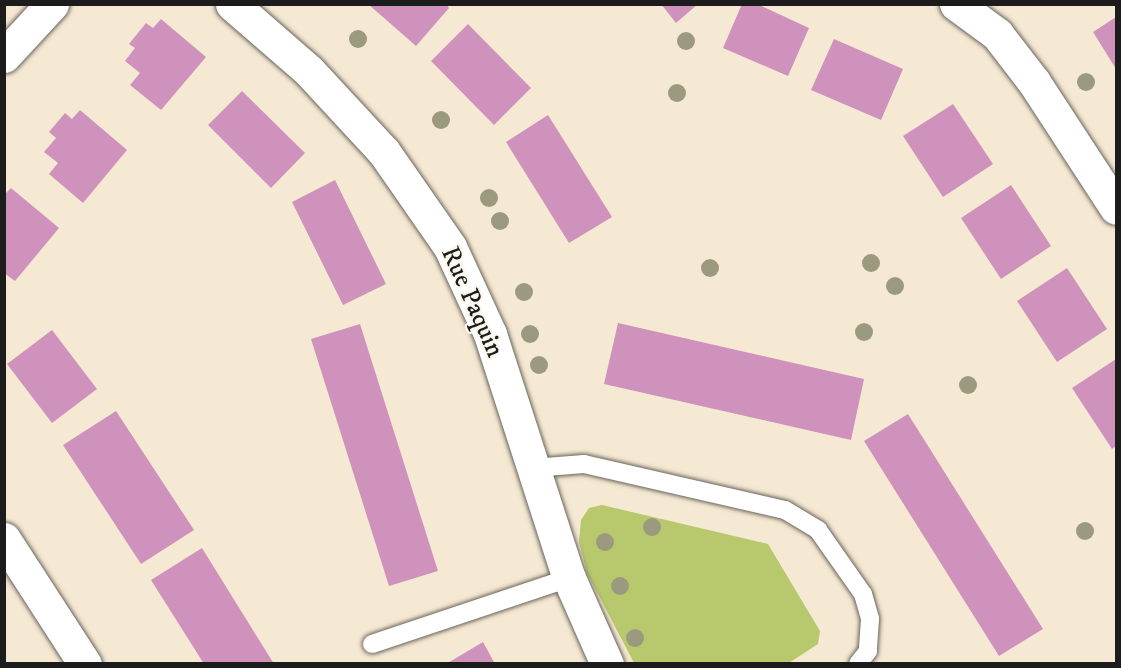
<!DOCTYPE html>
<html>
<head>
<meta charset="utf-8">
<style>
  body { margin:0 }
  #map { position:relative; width:1121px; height:668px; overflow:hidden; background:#f6e9d3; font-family:"IM FELL DW Pica",serif }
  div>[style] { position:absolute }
  .green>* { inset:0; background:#b7c96c }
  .building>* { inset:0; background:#cf92bc }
  .roads { filter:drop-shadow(0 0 2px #68645c) drop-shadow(0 0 2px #68645c) }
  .lane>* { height:18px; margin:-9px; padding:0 9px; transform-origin:9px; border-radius:9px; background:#fff }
  .street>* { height:33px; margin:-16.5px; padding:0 16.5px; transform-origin:16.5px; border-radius:16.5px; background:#fff }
  .trees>* { width:18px; height:18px; margin:-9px; border-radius:50%; background:#9c9a7e }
  span { translate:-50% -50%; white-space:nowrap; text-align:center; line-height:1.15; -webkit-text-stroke:4.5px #fbf7ec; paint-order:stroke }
  .street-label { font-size:26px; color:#1c1c1c }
  .frame { position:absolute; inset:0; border:6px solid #1c1c1c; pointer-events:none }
</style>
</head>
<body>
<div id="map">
  <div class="green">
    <div style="clip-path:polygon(602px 505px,768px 544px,820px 631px,818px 644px,789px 663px,634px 663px,587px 573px,579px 542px,581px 520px,589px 508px)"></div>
  </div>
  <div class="building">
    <div style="clip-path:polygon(368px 4px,446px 4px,449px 8px,416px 46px)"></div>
    <div style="clip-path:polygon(661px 4px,698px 4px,676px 23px)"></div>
    <div style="clip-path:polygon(742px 4px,757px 4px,809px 28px,788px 76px,723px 48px)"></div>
    <div style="clip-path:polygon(1116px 17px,1116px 69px,1093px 32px)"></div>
    <div style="clip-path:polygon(161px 19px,206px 57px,161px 110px,130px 85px,140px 73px,125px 61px,135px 48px,129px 44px,146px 23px,153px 28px)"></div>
    <div style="clip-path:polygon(468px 24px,531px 88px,494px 125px,431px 61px)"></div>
    <div style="clip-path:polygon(834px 39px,903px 69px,881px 120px,811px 90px)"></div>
    <div style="clip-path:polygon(242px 91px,305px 153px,271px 188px,208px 125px)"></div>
    <div style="clip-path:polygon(953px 104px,993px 164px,943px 197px,903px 136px)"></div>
    <div style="clip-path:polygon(80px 110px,127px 150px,83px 203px,49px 174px,58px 163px,44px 152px,56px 138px,49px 132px,65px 113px,72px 119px)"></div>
    <div style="clip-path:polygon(548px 115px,612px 217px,569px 243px,506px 142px)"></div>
    <div style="clip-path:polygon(335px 180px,386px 284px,343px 305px,292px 202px)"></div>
    <div style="clip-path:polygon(1011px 185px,1051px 246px,1001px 279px,961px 218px)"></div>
    <div style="clip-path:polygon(11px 188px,59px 228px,15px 281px,4px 273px,4px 195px)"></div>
    <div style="clip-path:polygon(1067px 268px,1107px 329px,1057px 362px,1017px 301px)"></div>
    <div style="clip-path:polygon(618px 323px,864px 379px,851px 440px,604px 384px)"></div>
    <div style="clip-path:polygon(360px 324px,438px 571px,389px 586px,311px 339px)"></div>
    <div style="clip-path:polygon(52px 330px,97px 389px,52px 423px,7px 364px)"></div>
    <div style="clip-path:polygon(1116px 359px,1116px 446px,1112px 449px,1072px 388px)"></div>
    <div style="clip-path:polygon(116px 411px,194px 530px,141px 564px,63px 445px)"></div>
    <div style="clip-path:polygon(908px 414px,1043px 629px,999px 656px,864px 441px)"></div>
    <div style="clip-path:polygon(202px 548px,274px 664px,204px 664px,151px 580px)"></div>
    <div style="clip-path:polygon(483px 642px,495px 664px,446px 664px)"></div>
  </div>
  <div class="roads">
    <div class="lane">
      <div style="left:533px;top:468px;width:51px;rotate:-4.5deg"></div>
      <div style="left:584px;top:464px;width:206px;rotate:12.9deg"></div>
      <div style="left:785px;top:510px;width:39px;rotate:31deg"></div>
      <div style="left:818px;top:530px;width:78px;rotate:54.9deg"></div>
      <div style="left:863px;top:594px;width:26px;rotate:74deg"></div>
      <div style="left:870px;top:619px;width:32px;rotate:94deg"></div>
      <div style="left:868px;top:651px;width:16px;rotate:128deg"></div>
      <div style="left:372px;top:644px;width:208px;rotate:-18.5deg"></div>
    </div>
    <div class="street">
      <div style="left:232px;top:4px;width:102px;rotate:41deg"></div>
      <div style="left:309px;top:71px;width:110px;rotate:47.2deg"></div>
      <div style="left:384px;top:152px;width:116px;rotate:55.2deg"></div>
      <div style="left:450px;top:247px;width:96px;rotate:65.3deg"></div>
      <div style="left:490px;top:334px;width:256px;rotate:72.1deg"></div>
      <div style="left:569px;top:578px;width:94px;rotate:66.2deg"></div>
      <div style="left:956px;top:4px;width:51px;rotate:36.2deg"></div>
      <div style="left:997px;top:34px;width:61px;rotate:52.4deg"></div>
      <div style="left:1034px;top:82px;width:150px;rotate:56.9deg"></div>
      <div style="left:4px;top:56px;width:71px;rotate:-47.3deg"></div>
      <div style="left:4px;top:539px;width:149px;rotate:57.1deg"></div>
    </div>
  </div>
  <div class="trees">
    <div style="left:358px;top:39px"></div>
    <div style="left:686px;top:41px"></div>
    <div style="left:1086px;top:82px"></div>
    <div style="left:677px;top:93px"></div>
    <div style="left:441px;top:120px"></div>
    <div style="left:489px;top:198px"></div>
    <div style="left:500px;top:221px"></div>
    <div style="left:871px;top:263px"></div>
    <div style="left:710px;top:268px"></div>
    <div style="left:895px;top:286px"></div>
    <div style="left:524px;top:292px"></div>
    <div style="left:864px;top:332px"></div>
    <div style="left:530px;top:334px"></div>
    <div style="left:539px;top:365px"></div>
    <div style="left:968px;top:385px"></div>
    <div style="left:652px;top:527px"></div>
    <div style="left:1085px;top:531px"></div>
    <div style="left:605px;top:542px"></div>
    <div style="left:620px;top:586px"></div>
    <div style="left:635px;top:638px"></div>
  </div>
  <div class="street-label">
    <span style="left:472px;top:302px;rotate:66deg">Rue Paquin</span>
  </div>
  <div class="frame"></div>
</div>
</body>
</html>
